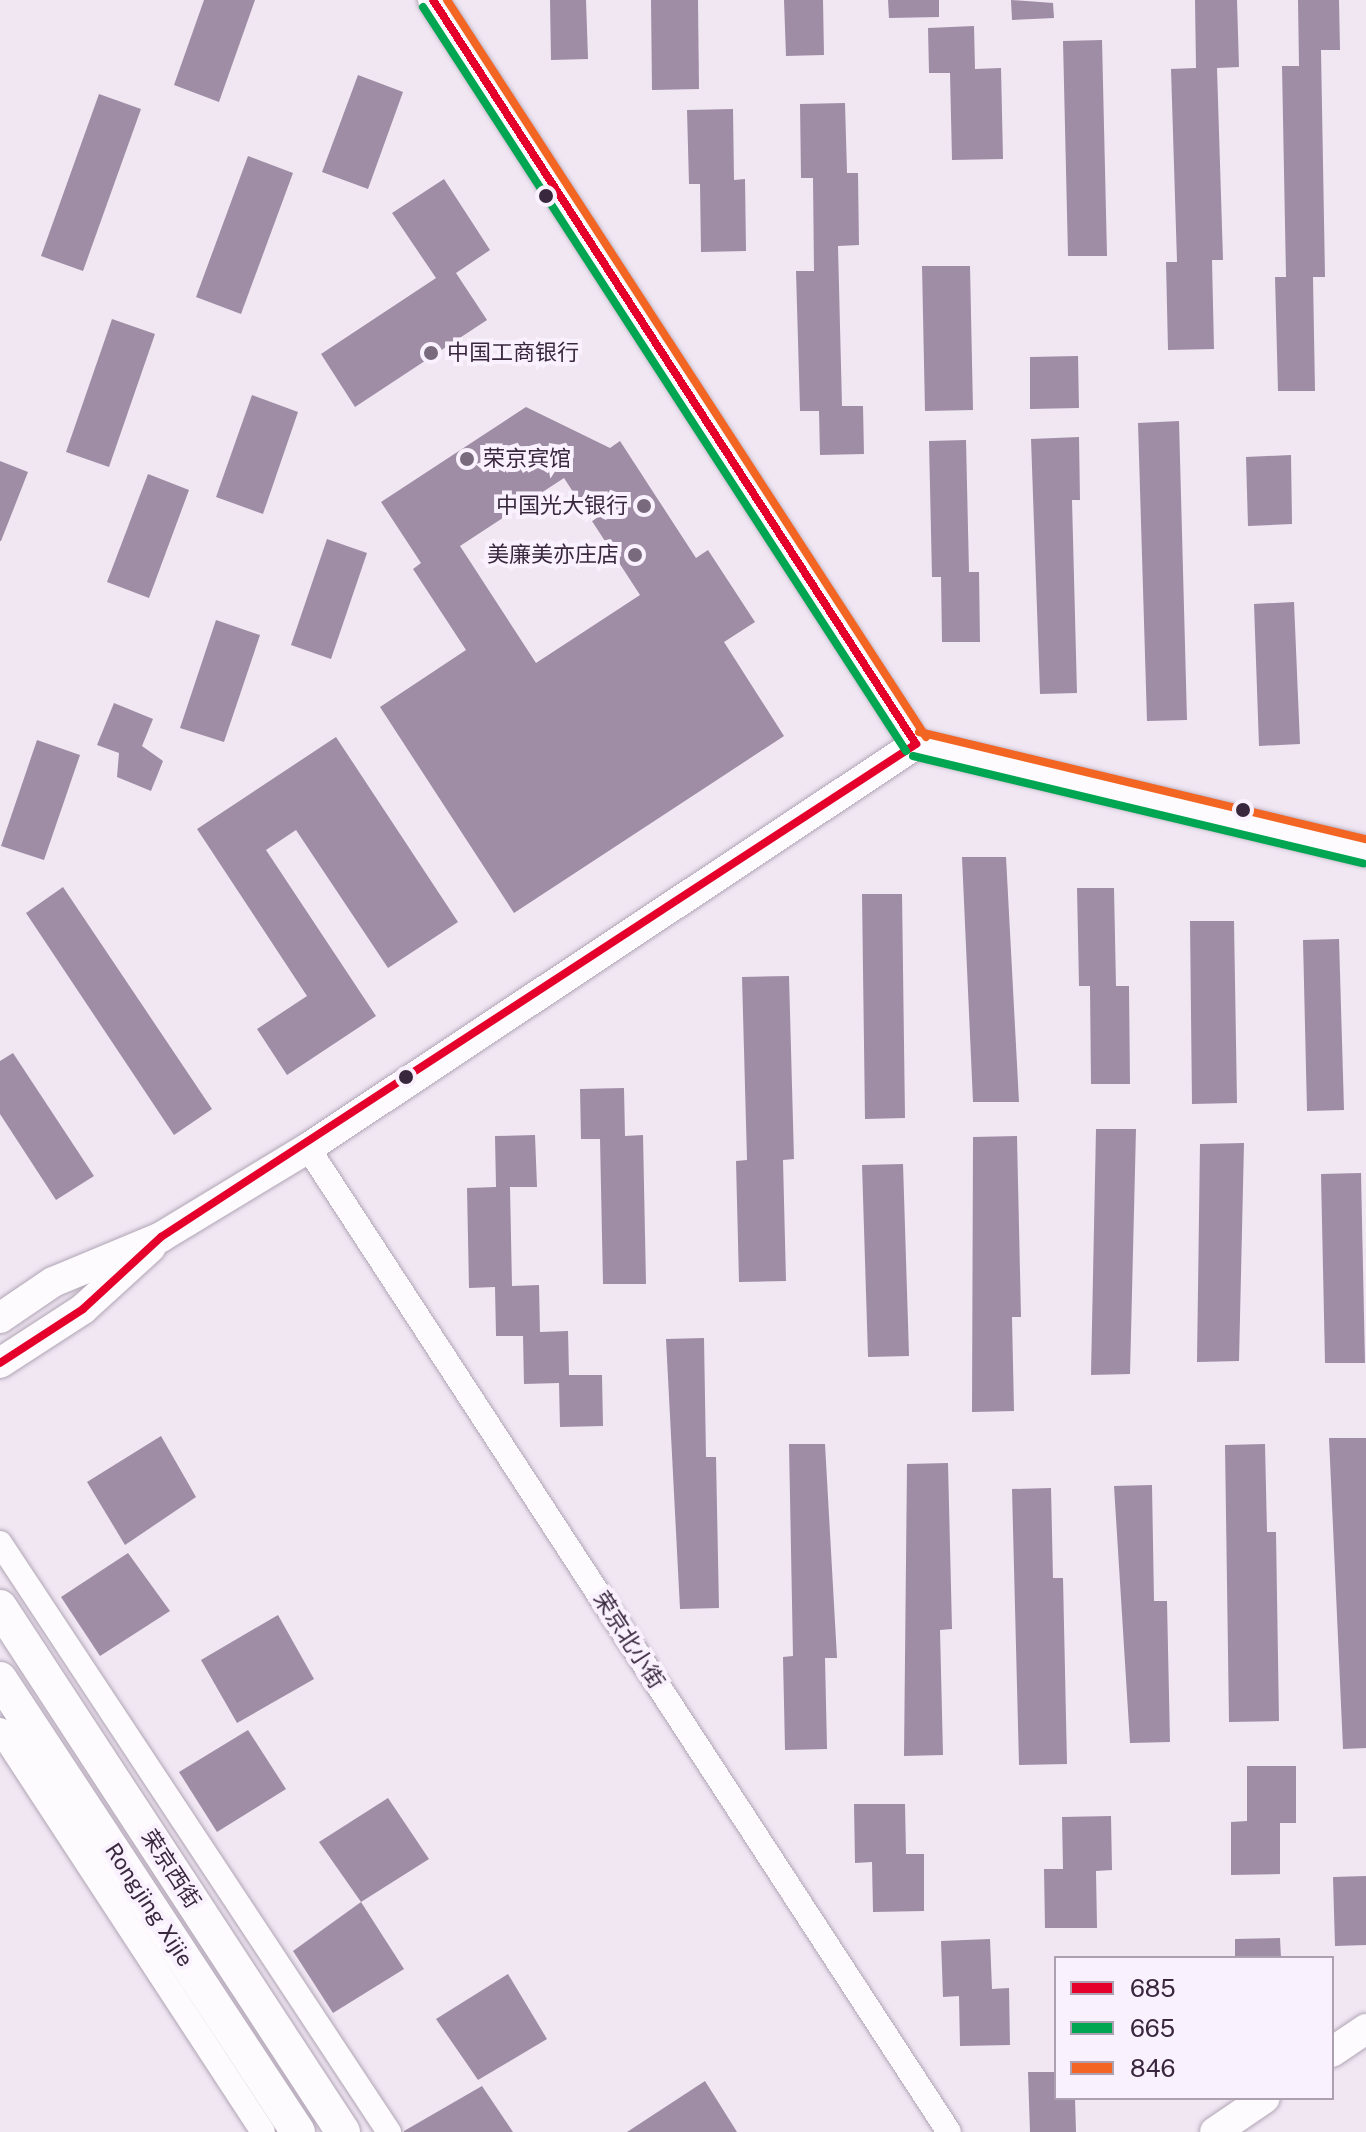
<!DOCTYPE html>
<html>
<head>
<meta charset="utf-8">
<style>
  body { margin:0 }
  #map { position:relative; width:1366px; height:2132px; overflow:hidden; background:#f0e7f3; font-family:"Public Sans","Noto Sans SC",sans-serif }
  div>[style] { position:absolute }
  .building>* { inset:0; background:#9f8da5 }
  .roads { filter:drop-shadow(0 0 2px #b1a5b5) drop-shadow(0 0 2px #b1a5b5) }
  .minor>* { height:24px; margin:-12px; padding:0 12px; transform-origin:12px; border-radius:12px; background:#fdfbfd }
  .tertiary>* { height:30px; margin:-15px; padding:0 15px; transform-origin:15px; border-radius:15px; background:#fdfbfd }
  .secondary>* { height:34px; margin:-17px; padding:0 17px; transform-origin:17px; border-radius:17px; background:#fdfbfd }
  .bus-1>* { height:8px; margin:-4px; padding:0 4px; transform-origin:4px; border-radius:4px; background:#e4002b }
  .bus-2>* { height:8px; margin:-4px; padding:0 4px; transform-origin:4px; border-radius:4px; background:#00a651 }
  .bus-3>* { height:8px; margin:-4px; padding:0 4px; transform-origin:4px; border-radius:4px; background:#f26522 }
  .dots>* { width:22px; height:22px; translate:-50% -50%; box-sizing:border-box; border:4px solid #faf1fe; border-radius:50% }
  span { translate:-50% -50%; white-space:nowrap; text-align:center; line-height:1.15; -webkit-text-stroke:8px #faf1fe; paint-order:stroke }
  .poi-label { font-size:22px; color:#39273e }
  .left { translate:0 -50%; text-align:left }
  .right { translate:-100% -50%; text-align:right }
  .street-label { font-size:22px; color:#39273e }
  .legend { position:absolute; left:1054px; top:1956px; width:280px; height:144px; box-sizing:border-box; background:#faf1fe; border:2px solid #ada0b1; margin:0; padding:10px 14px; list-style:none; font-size:24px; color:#39273e }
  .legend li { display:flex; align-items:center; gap:16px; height:40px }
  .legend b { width:40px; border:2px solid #ada0b1 }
</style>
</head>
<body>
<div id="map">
  <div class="building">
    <div style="clip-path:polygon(204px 0,255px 0,219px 102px,174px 85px)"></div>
    <div style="clip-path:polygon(550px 0,586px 0,588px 59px,551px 60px)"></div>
    <div style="clip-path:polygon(651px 0,698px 0,699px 89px,652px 90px)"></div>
    <div style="clip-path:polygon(784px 0,823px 0,824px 55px,786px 56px)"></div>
    <div style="clip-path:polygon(888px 0,939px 0,939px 17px,889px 18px)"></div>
    <div style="clip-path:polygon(1011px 0,1053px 3px,1054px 18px,1012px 20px)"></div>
    <div style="clip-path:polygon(1195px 0,1237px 0,1239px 67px,1217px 68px,1223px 260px,1212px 260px,1214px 349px,1168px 350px,1166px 262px,1177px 262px,1171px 69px,1196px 68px)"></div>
    <div style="clip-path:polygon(1298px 0,1339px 0,1340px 50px,1321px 50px,1325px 277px,1313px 277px,1315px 391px,1278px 391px,1275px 277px,1286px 277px,1282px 66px,1299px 66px)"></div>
    <div style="clip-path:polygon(974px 26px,975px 69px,1001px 68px,1003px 159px,952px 160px,950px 73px,929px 73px,928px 28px)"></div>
    <div style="clip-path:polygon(1102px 40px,1107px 256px,1068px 256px,1063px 41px)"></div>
    <div style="clip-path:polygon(358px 75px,403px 92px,368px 189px,322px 172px)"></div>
    <div style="clip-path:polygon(99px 94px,141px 109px,83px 271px,41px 256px)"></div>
    <div style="clip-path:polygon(845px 103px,847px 173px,858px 173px,859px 245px,838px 246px,842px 406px,863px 406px,864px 454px,820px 455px,819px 411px,800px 411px,796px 271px,814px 271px,813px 178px,801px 178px,800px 104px)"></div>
    <div style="clip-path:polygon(733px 109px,734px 180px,745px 179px,746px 251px,701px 252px,700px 184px,689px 184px,687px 110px)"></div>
    <div style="clip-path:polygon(248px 156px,293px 173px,241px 314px,196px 297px)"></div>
    <div style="clip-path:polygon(444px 179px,490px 250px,456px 273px,487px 320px,355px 407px,321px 354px,436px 278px,392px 213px)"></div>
    <div style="clip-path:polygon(922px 266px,970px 266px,973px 410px,925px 411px)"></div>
    <div style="clip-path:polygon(112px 319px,155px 334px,109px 467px,66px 452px)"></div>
    <div style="clip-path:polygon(1078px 356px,1079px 408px,1030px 409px,1030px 357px)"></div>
    <div style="clip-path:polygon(252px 395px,298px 412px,263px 514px,216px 497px)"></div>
    <div style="clip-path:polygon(evenodd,526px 407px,610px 448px,620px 441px,696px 558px,708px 550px,755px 622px,724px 642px,784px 736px,514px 913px,380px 707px,466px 650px,413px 569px,421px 563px,381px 502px,526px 407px,564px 478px,640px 595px,536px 663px,460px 546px,564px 478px)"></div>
    <div style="clip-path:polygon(1179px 421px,1187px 720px,1147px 721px,1138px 423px)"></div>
    <div style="clip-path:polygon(1079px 437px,1080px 500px,1072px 500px,1077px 693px,1040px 694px,1031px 439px)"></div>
    <div style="clip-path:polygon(966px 440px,969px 572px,979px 572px,980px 642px,942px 642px,941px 577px,932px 577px,929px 441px)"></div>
    <div style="clip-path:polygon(1291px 455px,1292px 524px,1248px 526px,1246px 457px)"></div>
    <div style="clip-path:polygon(0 461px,28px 472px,1px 541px,0 541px)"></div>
    <div style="clip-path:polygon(148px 474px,189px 490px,149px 598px,107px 582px)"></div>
    <div style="clip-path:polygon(327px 539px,367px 553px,331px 659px,291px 645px)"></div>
    <div style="clip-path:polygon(1294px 602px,1300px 744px,1259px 746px,1254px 604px)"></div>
    <div style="clip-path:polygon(216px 620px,260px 635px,224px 742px,180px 728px)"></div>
    <div style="clip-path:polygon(114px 703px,153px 719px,142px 746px,163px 761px,151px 791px,117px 777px,119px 753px,97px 745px)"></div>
    <div style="clip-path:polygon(336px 737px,458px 922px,388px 968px,296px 830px,266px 850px,376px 1016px,287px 1075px,257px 1029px,307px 996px,197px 829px)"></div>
    <div style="clip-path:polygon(37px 740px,80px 755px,44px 860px,1px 846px)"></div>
    <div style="clip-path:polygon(962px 857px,1006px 857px,1019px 1102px,973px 1102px)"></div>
    <div style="clip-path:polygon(63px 887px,212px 1109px,174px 1135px,26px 913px)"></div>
    <div style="clip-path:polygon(1077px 888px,1114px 888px,1116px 986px,1129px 986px,1130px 1084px,1091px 1084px,1090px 986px,1079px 986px)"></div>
    <div style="clip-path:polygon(862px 894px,902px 894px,905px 1118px,865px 1119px)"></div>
    <div style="clip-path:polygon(1190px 921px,1234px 921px,1237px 1103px,1192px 1104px)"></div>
    <div style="clip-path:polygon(1339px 939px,1344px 1110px,1307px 1111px,1303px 940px)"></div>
    <div style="clip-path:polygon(789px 976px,794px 1159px,783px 1160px,786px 1281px,739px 1282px,736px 1161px,747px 1160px,742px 977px)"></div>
    <div style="clip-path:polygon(13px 1053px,94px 1176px,56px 1200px,0 1114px,0 1061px)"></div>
    <div style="clip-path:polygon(624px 1088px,625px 1136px,643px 1135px,646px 1284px,603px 1284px,600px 1139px,581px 1139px,580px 1089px)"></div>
    <div style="clip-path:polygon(1096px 1129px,1136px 1129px,1130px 1374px,1091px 1375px)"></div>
    <div style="clip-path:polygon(535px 1135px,537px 1187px,510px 1187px,512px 1286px,539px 1285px,540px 1332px,568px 1331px,569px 1375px,602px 1375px,603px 1426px,560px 1427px,559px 1383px,524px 1384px,523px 1336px,496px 1336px,495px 1287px,469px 1288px,467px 1188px,496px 1187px,495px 1136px)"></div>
    <div style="clip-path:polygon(1017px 1136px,1021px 1317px,1012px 1317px,1014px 1411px,972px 1412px,973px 1137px)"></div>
    <div style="clip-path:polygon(1244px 1143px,1239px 1361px,1197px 1362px,1200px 1144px)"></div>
    <div style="clip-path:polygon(903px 1164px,909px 1356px,868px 1357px,862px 1165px)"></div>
    <div style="clip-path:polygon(1361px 1173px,1365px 1363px,1325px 1363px,1321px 1174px)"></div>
    <div style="clip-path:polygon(704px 1338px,706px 1457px,716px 1457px,719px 1608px,680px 1609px,666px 1339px)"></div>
    <div style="clip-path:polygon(161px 1436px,196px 1497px,125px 1545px,87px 1482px)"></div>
    <div style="clip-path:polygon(1329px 1438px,1366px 1438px,1366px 1748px,1343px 1749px)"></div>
    <div style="clip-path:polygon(789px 1444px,825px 1444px,837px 1658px,825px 1658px,827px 1749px,785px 1750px,783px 1657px,793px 1656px)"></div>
    <div style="clip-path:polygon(1265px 1444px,1267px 1532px,1276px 1532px,1279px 1721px,1229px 1722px,1225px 1445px)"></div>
    <div style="clip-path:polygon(948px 1463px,952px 1629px,940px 1630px,943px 1755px,904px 1756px,907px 1464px)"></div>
    <div style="clip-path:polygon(1152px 1485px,1154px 1601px,1167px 1601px,1170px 1742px,1130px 1743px,1114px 1486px)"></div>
    <div style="clip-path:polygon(1051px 1488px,1053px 1578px,1063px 1578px,1067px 1764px,1019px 1765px,1012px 1489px)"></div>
    <div style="clip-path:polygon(128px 1553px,170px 1611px,100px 1656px,61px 1597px)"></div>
    <div style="clip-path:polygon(278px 1615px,314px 1679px,237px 1723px,201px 1660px)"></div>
    <div style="clip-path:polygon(248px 1730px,286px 1789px,217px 1832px,179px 1772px)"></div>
    <div style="clip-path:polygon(1247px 1766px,1296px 1766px,1296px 1823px,1280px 1823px,1280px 1874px,1231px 1875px,1231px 1822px,1247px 1821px)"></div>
    <div style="clip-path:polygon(388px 1798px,429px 1859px,361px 1902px,319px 1842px)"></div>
    <div style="clip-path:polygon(854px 1804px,905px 1804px,906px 1854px,924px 1854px,924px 1911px,873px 1912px,872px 1862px,855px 1863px)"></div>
    <div style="clip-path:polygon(1111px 1816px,1112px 1870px,1096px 1871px,1097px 1928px,1045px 1928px,1044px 1869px,1063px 1869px,1062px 1817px)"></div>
    <div style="clip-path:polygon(1366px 1876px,1366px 1945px,1335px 1946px,1333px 1877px)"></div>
    <div style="clip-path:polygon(361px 1902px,404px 1969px,333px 2013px,293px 1951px)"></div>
    <div style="clip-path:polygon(1280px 1938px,1281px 1958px,1235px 1958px,1235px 1939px)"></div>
    <div style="clip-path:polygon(990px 1939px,992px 1989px,1009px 1988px,1010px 2045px,960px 2046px,959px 1996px,943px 1997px,941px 1941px)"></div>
    <div style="clip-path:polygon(508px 1974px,547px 2039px,478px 2080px,436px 2019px)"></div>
    <div style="clip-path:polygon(1028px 2072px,1056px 2072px,1056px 2098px,1075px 2098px,1076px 2132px,1030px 2132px)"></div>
    <div style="clip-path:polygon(705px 2081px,737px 2132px,627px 2132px)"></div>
    <div style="clip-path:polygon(482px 2086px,513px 2132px,404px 2132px,404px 2131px)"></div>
  </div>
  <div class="roads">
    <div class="minor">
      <div style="left:308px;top:1148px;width:1174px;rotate:56.92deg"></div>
      <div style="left:0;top:1543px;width:706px;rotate:56.56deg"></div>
      <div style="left:0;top:1730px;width:480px;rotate:56.8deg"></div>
    </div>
    <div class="tertiary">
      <div style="left:433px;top:0;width:887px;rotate:57.01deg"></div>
      <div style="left:0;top:1318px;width:64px;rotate:-34.2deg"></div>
      <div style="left:53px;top:1282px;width:117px;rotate:-22.6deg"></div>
      <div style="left:161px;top:1237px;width:172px;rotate:-31.2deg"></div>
      <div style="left:308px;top:1148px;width:730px;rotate:-33.6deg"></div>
      <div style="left:916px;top:744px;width:463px;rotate:13.4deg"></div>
      <div style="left:0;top:1363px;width:99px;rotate:-33deg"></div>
      <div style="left:83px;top:1309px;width:92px;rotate:-42.4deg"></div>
      <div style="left:1332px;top:2052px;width:41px;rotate:-34.1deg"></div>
      <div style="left:1215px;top:2132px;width:60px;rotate:-34.2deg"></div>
    </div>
    <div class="secondary">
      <div style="left:0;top:1607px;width:627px;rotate:56.84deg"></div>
      <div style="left:0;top:1679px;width:542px;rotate:56.66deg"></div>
    </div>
  </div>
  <div class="bus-1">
    <div style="left:433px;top:0;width:887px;rotate:57.01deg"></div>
    <div style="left:0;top:1363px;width:99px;rotate:-33deg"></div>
    <div style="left:83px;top:1309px;width:106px;rotate:-42.7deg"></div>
    <div style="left:161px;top:1237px;width:902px;rotate:-33.14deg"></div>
  </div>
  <div class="bus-2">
    <div style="left:423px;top:7px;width:887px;rotate:57.01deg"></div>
    <div style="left:913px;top:756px;width:463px;rotate:13.4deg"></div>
  </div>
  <div class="bus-3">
    <div style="left:447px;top:0;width:879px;rotate:56.98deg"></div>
    <div style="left:919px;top:732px;width:460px;rotate:13.5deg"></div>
  </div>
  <div class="dots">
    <div style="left:546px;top:196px;background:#39273e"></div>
    <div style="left:431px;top:353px;background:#796a7d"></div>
    <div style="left:467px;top:459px;background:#796a7d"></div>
    <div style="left:644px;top:506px;background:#796a7d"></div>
    <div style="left:635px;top:555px;background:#796a7d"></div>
    <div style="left:1243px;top:810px;background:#39273e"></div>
    <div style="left:406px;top:1077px;background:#39273e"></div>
  </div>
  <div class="poi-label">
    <span class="left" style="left:447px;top:353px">中国工商银行</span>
    <span class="left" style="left:483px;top:459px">荣京宾馆</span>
    <span class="right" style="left:628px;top:506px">中国光大银行</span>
    <span class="right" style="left:619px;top:555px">美廉美亦庄店</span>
  </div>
  <div class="street-label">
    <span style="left:629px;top:1640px;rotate:57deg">荣京北小街</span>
    <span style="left:171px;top:1869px;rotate:57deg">荣京西街</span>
    <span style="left:149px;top:1905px;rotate:57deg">Rongjing Xijie</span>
  </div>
  <ul class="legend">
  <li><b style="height:10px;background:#e4002b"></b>685</li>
  <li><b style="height:10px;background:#00a651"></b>665</li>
  <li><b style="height:10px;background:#f26522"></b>846</li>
  </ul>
</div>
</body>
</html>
